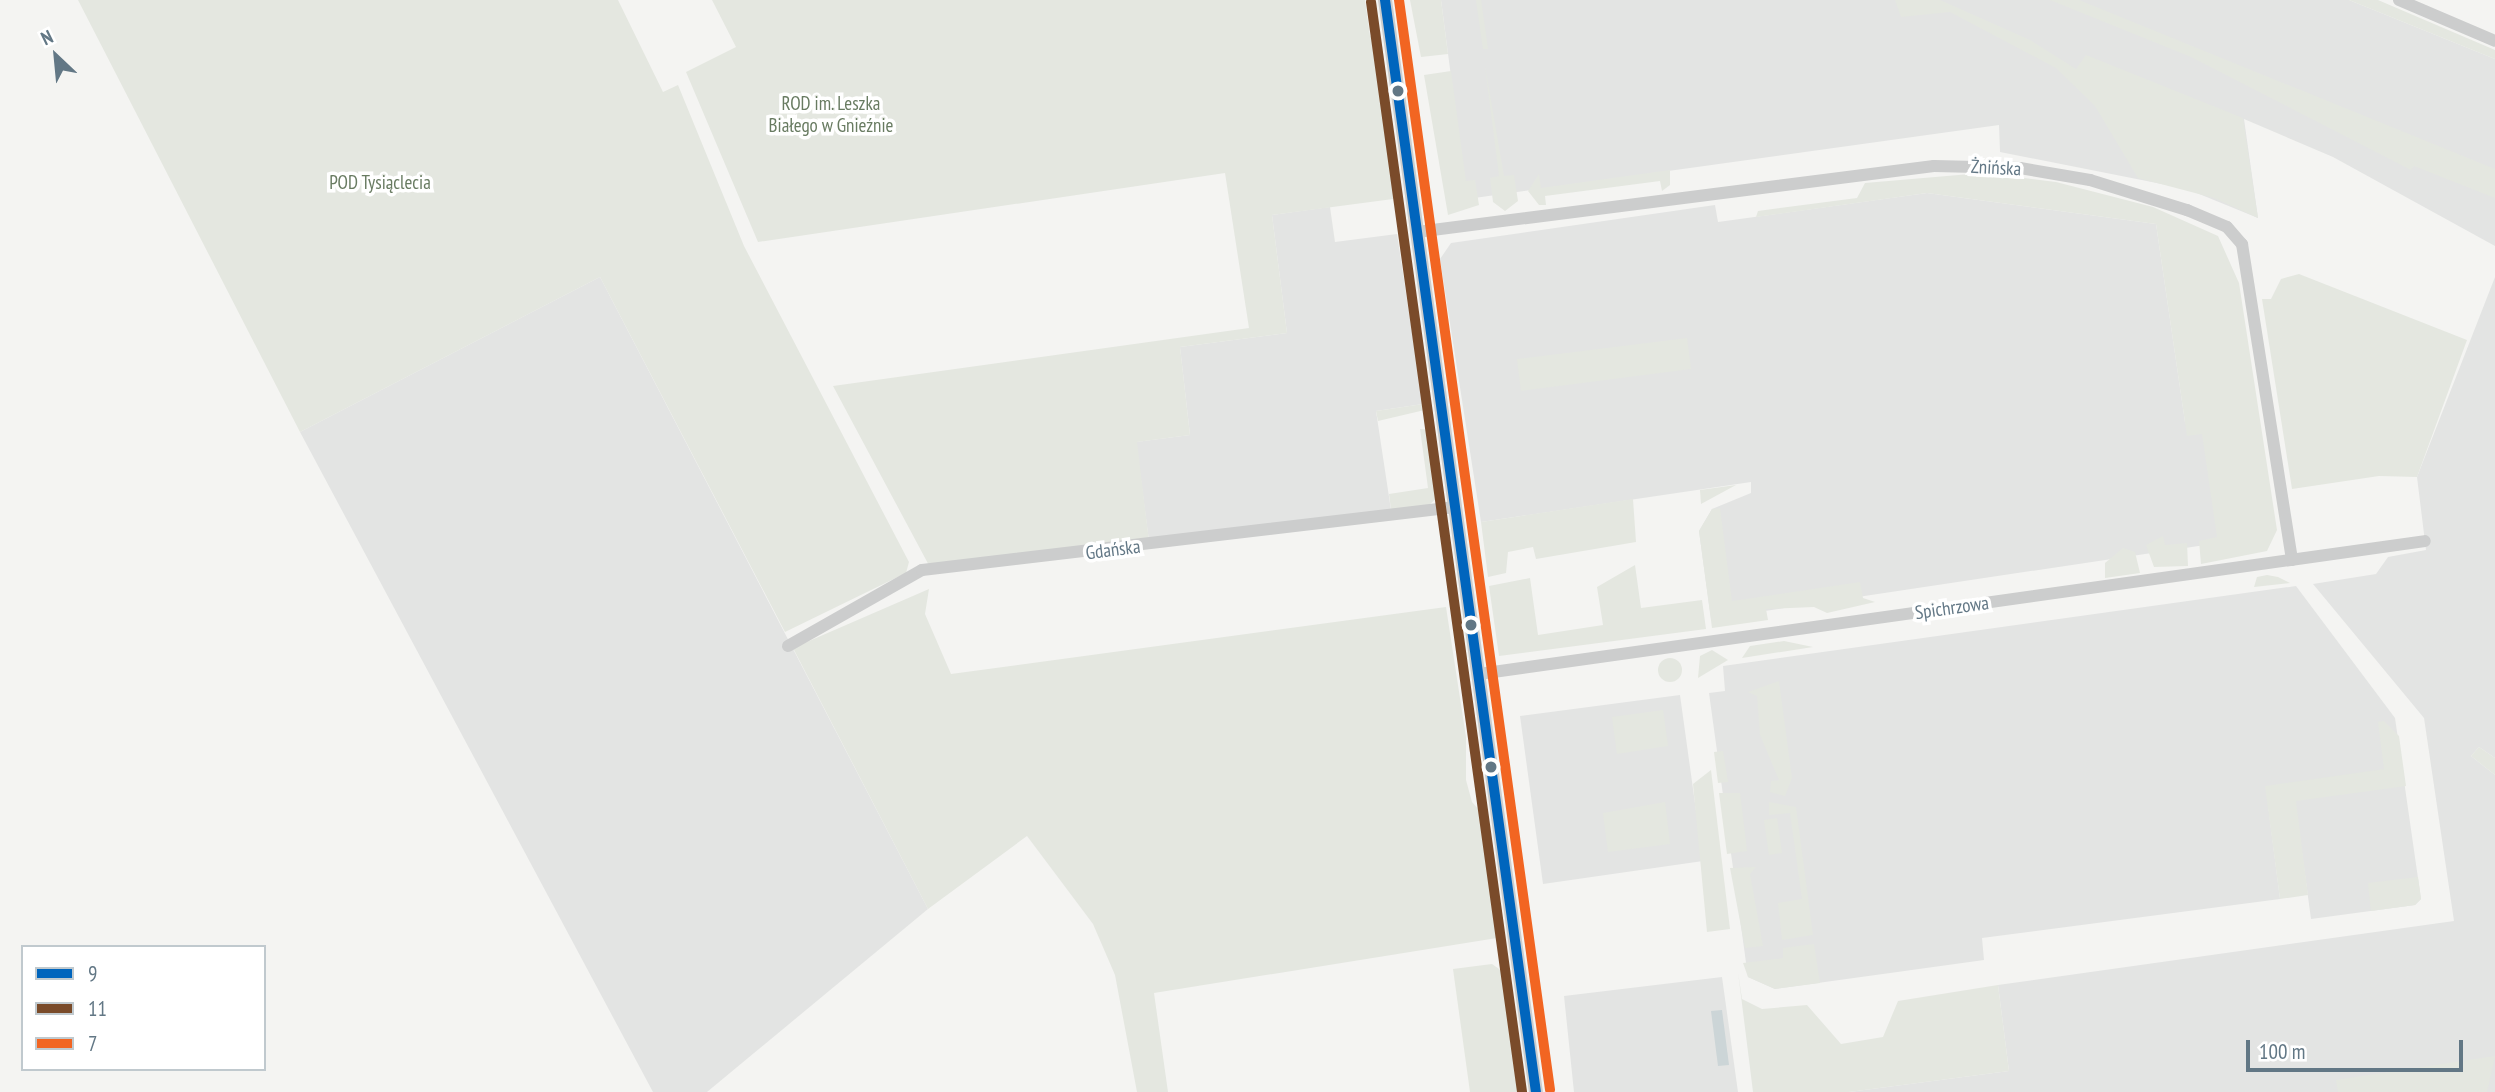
<!DOCTYPE html>
<html>
<head>
<meta charset="utf-8">
<style>
  body { margin:0 }
  #map { position:relative; width:2495px; height:1092px; overflow:hidden; background:#f4f4f2; font-family:"PT Sans Narrow",sans-serif }
  div>[style] { position:absolute }
  .built>* { inset:0; background:#e3e4e3 }
  .green>* { inset:0; background:#e4e7e0 }
  .round { border-radius:50% }
  .water>* { inset:0; background:#ccd5d7 }
  .minor>* { height:12px; margin:-6px; padding:0 6px; transform-origin:6px; border-radius:6px; background:#cccdcd }
  .tertiary>* { height:14px; margin:-7px; padding:0 7px; transform-origin:7px; border-radius:7px; background:#cccdcd }
  .bus-1>* { height:10px; margin:-5px; padding:0 5px; transform-origin:5px; border-radius:5px; background:#0065bd }
  .bus-2>* { height:10px; margin:-5px; padding:0 5px; transform-origin:5px; border-radius:5px; background:#7a4b2a }
  .bus-3>* { height:10px; margin:-5px; padding:0 5px; transform-origin:5px; border-radius:5px; background:#f26522 }
  .dots>* { width:19px; height:19px; translate:-50% -50%; box-sizing:border-box; border:4px solid #fff; border-radius:50% }
  span { translate:-50% -50%; white-space:nowrap; text-align:center; line-height:1.15; -webkit-text-stroke:7px #fff; paint-order:stroke }
  .park-label { font-size:19px; color:#687b61 }
  .street-label { font-size:19px; color:#627785 }
  .legend { position:absolute; left:21px; top:945px; width:245px; height:126px; box-sizing:border-box; background:#fff; border:2px solid #c0c9ce; margin:0; padding:9px 12px; list-style:none; font-size:21px; color:#627785 }
  .legend li { display:flex; align-items:center; gap:14px; height:35px }
  .legend b { width:35px; border:2px solid #c0c9ce }
  .north { position:absolute; left:21px; top:21px; width:70px; height:70px; -webkit-text-stroke:5px #fff; paint-order:stroke; rotate:334deg; font-size:19px; font-weight:700; line-height:28px; text-align:center; color:#627785 }
  .north::after { content:''; display:block; margin:auto; width:24px; height:32px; background:#627785; clip-path:polygon(50% 0,100% 100%,50% 72%,0 100%) }
  .scale { position:absolute; left:2246px; top:1040px; width:217px; height:32px; box-sizing:border-box; border:4px solid #627785; border-top:0; padding-left:9px; font-size:21px; line-height:24px; white-space:nowrap; color:#627785; -webkit-text-stroke:5px #fff; paint-order:stroke }
</style>
</head>
<body>
<div id="map">
  <div class="built">
    <div style="clip-path:polygon(1441px 0,2349px 0,2495px 59px,2495px 246px,2333px 157px,2244px 119px,2258px 218px,2187px 189px,2000px 152px,1999px 125px,1467px 199px)"></div>
    <div style="clip-path:polygon(1927px 193px,2156px 224px,2185px 422px,2207px 421px,2225px 542px,1711px 619px,1699px 531px,1712px 509px,1751px 493px,1751px 482px,1481px 522px,1440px 259px,1451px 243px,1715px 205px,1718px 222px)"></div>
    <div style="clip-path:polygon(1330px 207px,1335px 242px,1397px 234px,1423px 404px,1376px 411px,1391px 510px,1149px 541px,1136px 442px,1190px 435px,1180px 347px,1287px 333px,1272px 215px)"></div>
    <div style="clip-path:polygon(600px 277px,928px 909px,707px 1092px,653px 1092px,300px 432px)"></div>
    <div style="clip-path:polygon(2495px 277px,2495px 758px,2479px 747px,2471px 756px,2495px 775px,2495px 1092px,1849px 1092px,2009px 1071px,1998px 985px,2454px 921px,2424px 718px,2313px 584px,2376px 574px,2388px 557px,2426px 550px,2417px 477px)"></div>
    <div style="clip-path:polygon(2296px 586px,2395px 718px,2421px 899px,2415px 905px,2311px 919px,2295px 801px,2268px 805px,2280px 899px,1982px 938px,1984px 960px,1775px 989px,1748px 977px,1709px 693px,1725px 691px,1723px 666px)"></div>
    <div style="clip-path:polygon(1680px 695px,1703px 861px,1543px 884px,1520px 716px)"></div>
    <div style="clip-path:polygon(1722px 977px,1738px 1092px,1574px 1092px,1564px 996px)"></div>
  </div>
  <div class="green">
    <div style="clip-path:polygon(78px 0,618px 0,663px 92px,678px 85px,744px 246px,909px 562px,906px 573px,785px 632px,600px 277px,300px 432px)"></div>
    <div style="clip-path:polygon(712px 0,1365px 0,1370px 36px,1381px 38px,1403px 203px,1393px 199px,1272px 215px,1287px 333px,1180px 347px,1190px 435px,1137px 442px,1149px 541px,932px 571px,833px 386px,1249px 328px,1225px 173px,758px 242px,686px 72px,736px 47px)"></div>
    <div style="clip-path:polygon(1410px 0,1441px 0,1448px 54px,1421px 57px)"></div>
    <div style="clip-path:polygon(1476px 0,1481px 0,1488px 49px,1483px 49px)"></div>
    <div style="clip-path:polygon(1895px 0,1940px 0,2030px 40px,2076px 69px,2086px 55px,2243px 118px,2258px 218px,2214px 198px,2138px 178px,2095px 106px,2056px 68px,1950px 12px,1901px 17px)"></div>
    <div style="clip-path:polygon(2050px 0,2079px 0,2495px 169px,2495px 198px,2414px 166px,2411px 170px,2191px 57px)"></div>
    <div style="clip-path:polygon(2349px 0,2378px 0,2495px 50px,2495px 59px)"></div>
    <div style="clip-path:polygon(1485px 66px,1504px 176px,1514px 175px,1518px 201px,1505px 211px,1493px 202px,1490px 178px,1499px 176px)"></div>
    <div style="clip-path:polygon(1451px 71px,1466px 181px,1475px 180px,1479px 205px,1448px 215px,1424px 75px)"></div>
    <div style="clip-path:polygon(1670px 170px,1670px 185px,1662px 191px,1660px 181px,1545px 196px,1546px 205px,1539px 205px,1528px 191px,1539px 174px,1541px 188px)"></div>
    <div style="clip-path:polygon(1982px 173px,2056px 182px,2153px 207px,2218px 236px,2239px 283px,2277px 530px,2267px 551px,2201px 564px,2199px 541px,2217px 537px,2202px 434px,2187px 436px,2156px 224px,1927px 193px,1756px 217px,1758px 211px,1857px 198px,1865px 183px)"></div>
    <div style="clip-path:polygon(2299px 274px,2467px 340px,2417px 477px,2379px 476px,2292px 489px,2262px 299px,2271px 299px,2281px 279px)"></div>
    <div style="clip-path:polygon(1687px 338px,1691px 369px,1521px 391px,1517px 359px)"></div>
    <div style="clip-path:polygon(1414px 352px,1424px 354px,1429px 409px,1378px 421px,1376px 411px,1423px 404px)"></div>
    <div style="clip-path:polygon(1420px 429px,1435px 430px,1439px 496px,1429px 505px,1391px 510px,1389px 494px,1428px 488px)"></div>
    <div style="clip-path:polygon(1736px 485px,1701px 504px,1700px 490px)"></div>
    <div style="clip-path:polygon(1633px 499px,1636px 542px,1536px 559px,1533px 547px,1508px 552px,1506px 573px,1488px 577px,1481px 522px)"></div>
    <div style="clip-path:polygon(1720px 508px,1732px 601px,1860px 582px,1863px 598px,1875px 602px,1827px 613px,1814px 607px,1766px 609px,1768px 620px,1712px 628px,1699px 531px,1712px 509px)"></div>
    <div style="clip-path:polygon(2163px 536px,2165px 545px,2187px 543px,2188px 566px,2154px 567px,2146px 545px)"></div>
    <div style="clip-path:polygon(2123px 548px,2135px 552px,2140px 573px,2105px 578px,2105px 563px)"></div>
    <div style="clip-path:polygon(1635px 565px,1641px 608px,1702px 600px,1706px 629px,1499px 656px,1489px 586px,1530px 578px,1538px 635px,1603px 625px,1597px 587px)"></div>
    <div style="clip-path:polygon(2267px 575px,2278px 577px,2290px 583px,2254px 587px,2257px 577px)"></div>
    <div style="clip-path:polygon(929px 589px,925px 614px,951px 674px,1446px 607px,1466px 737px,1466px 780px,1472px 802px,1487px 819px,1502px 918px,1497px 938px,1154px 993px,1168px 1092px,1137px 1092px,1115px 975px,1093px 924px,1027px 836px,928px 909px,793px 648px)"></div>
    <div style="clip-path:polygon(1784px 641px,1813px 647px,1742px 658px,1750px 646px)"></div>
    <div style="clip-path:polygon(1712px 650px,1728px 660px,1698px 678px,1700px 656px)"></div>
    <div class="round" style="left:1658px;top:658px;width:24px;height:24px"></div>
    <div style="clip-path:polygon(1779px 681px,1792px 778px,1785px 796px,1770px 792px,1771px 781px,1779px 780px,1760px 735px,1757px 696px,1748px 692px)"></div>
    <div style="clip-path:polygon(1496px 686px,1501px 723px,1496px 728px,1492px 696px)"></div>
    <div style="clip-path:polygon(1663px 710px,1668px 746px,1617px 754px,1612px 717px)"></div>
    <div style="clip-path:polygon(2384px 721px,2399px 736px,2406px 786px,2296px 801px,2308px 895px,2280px 899px,2265px 786px,2384px 769px,2378px 722px)"></div>
    <div style="clip-path:polygon(2479px 747px,2495px 758px,2495px 775px,2471px 756px)"></div>
    <div style="clip-path:polygon(1723px 751px,1728px 782px,1718px 783px,1714px 752px)"></div>
    <div style="clip-path:polygon(1711px 770px,1730px 929px,1707px 932px,1693px 784px)"></div>
    <div style="clip-path:polygon(1719px 793px,1740px 793px,1747px 851px,1727px 854px)"></div>
    <div style="clip-path:polygon(1665px 802px,1670px 844px,1608px 852px,1603px 813px)"></div>
    <div style="clip-path:polygon(1769px 802px,1796px 807px,1813px 935px,1782px 940px,1778px 903px,1802px 899px,1790px 813px,1769px 815px)"></div>
    <div style="clip-path:polygon(1777px 818px,1782px 853px,1769px 855px,1764px 820px)"></div>
    <div style="clip-path:polygon(1756px 867px,1750px 874px,1763px 946px,1745px 948px,1730px 868px)"></div>
    <div style="clip-path:polygon(2418px 877px,2421px 899px,2415px 905px,2371px 911px,2368px 883px)"></div>
    <div style="clip-path:polygon(1814px 944px,1820px 983px,1775px 989px,1748px 977px,1743px 963px,1783px 958px,1783px 948px)"></div>
    <div style="clip-path:polygon(1492px 964px,1509px 976px,1525px 1092px,1470px 1092px,1453px 969px)"></div>
    <div style="clip-path:polygon(1738px 972px,1742px 999px,1762px 1009px,1807px 1005px,1841px 1044px,1883px 1037px,1898px 1001px,1998px 985px,2009px 1071px,1849px 1092px,1753px 1092px)"></div>
    <div style="clip-path:polygon(2495px 1056px,2487px 1092px,2338px 1092px,2336px 1080px)"></div>
  </div>
  <div class="water">
    <div style="clip-path:polygon(1722px 1010px,1729px 1065px,1718px 1066px,1711px 1011px)"></div>
  </div>
  <div class="minor">
    <div style="left:2399px;top:0;width:104px;rotate:23.1deg"></div>
    <div style="left:1417px;top:232px;width:521px;rotate:-7.28deg"></div>
    <div style="left:1934px;top:166px;width:86px;rotate:1.3deg"></div>
    <div style="left:2020px;top:168px;width:71px;rotate:9.7deg"></div>
    <div style="left:2090px;top:180px;width:102px;rotate:17.2deg"></div>
    <div style="left:2187px;top:210px;width:43px;rotate:23deg"></div>
    <div style="left:2227px;top:227px;width:23px;rotate:49deg"></div>
    <div style="left:2242px;top:244px;width:320px;rotate:81deg"></div>
    <div style="left:788px;top:646px;width:154px;rotate:-29.6deg"></div>
    <div style="left:922px;top:570px;width:537px;rotate:-6.74deg"></div>
    <div style="left:1479px;top:674px;width:955px;rotate:-8deg"></div>
  </div>
  <div class="tertiary">
    <div style="left:1385px;top:0;width:1102px;rotate:82.13deg"></div>
  </div>
  <div class="bus-1">
    <div style="left:1385px;top:0;width:1102px;rotate:82.13deg"></div>
  </div>
  <div class="bus-2">
    <div style="left:1371px;top:2px;width:1100px;rotate:82.11deg"></div>
  </div>
  <div class="bus-3">
    <div style="left:1399px;top:0;width:1100px;rotate:82.11deg"></div>
  </div>
  <div class="dots">
    <div style="left:1398px;top:91px;background:#627785"></div>
    <div style="left:1471px;top:625px;background:#627785"></div>
    <div style="left:1491px;top:767px;background:#627785"></div>
  </div>
  <div class="park-label">
    <span style="left:831px;top:115px">ROD im. Leszka<br>Białego w Gnieźnie</span>
    <span style="left:380px;top:183px">POD Tysiąclecia</span>
  </div>
  <div class="street-label">
    <span style="left:1996px;top:168px;rotate:3deg">Żnińska</span>
    <span style="left:1113px;top:550px;rotate:-7deg">Gdańska</span>
    <span style="left:1952px;top:608px;rotate:-8deg">Spichrzowa</span>
  </div>
  <ul class="legend">
  <li><b style="height:9px;background:#0065bd"></b>9</li>
  <li><b style="height:9px;background:#7a4b2a"></b>11</li>
  <li><b style="height:9px;background:#f26522"></b>7</li>
  </ul>
  <div class="north">N</div>
  <div class="scale">100 m</div>
</div>
</body>
</html>
